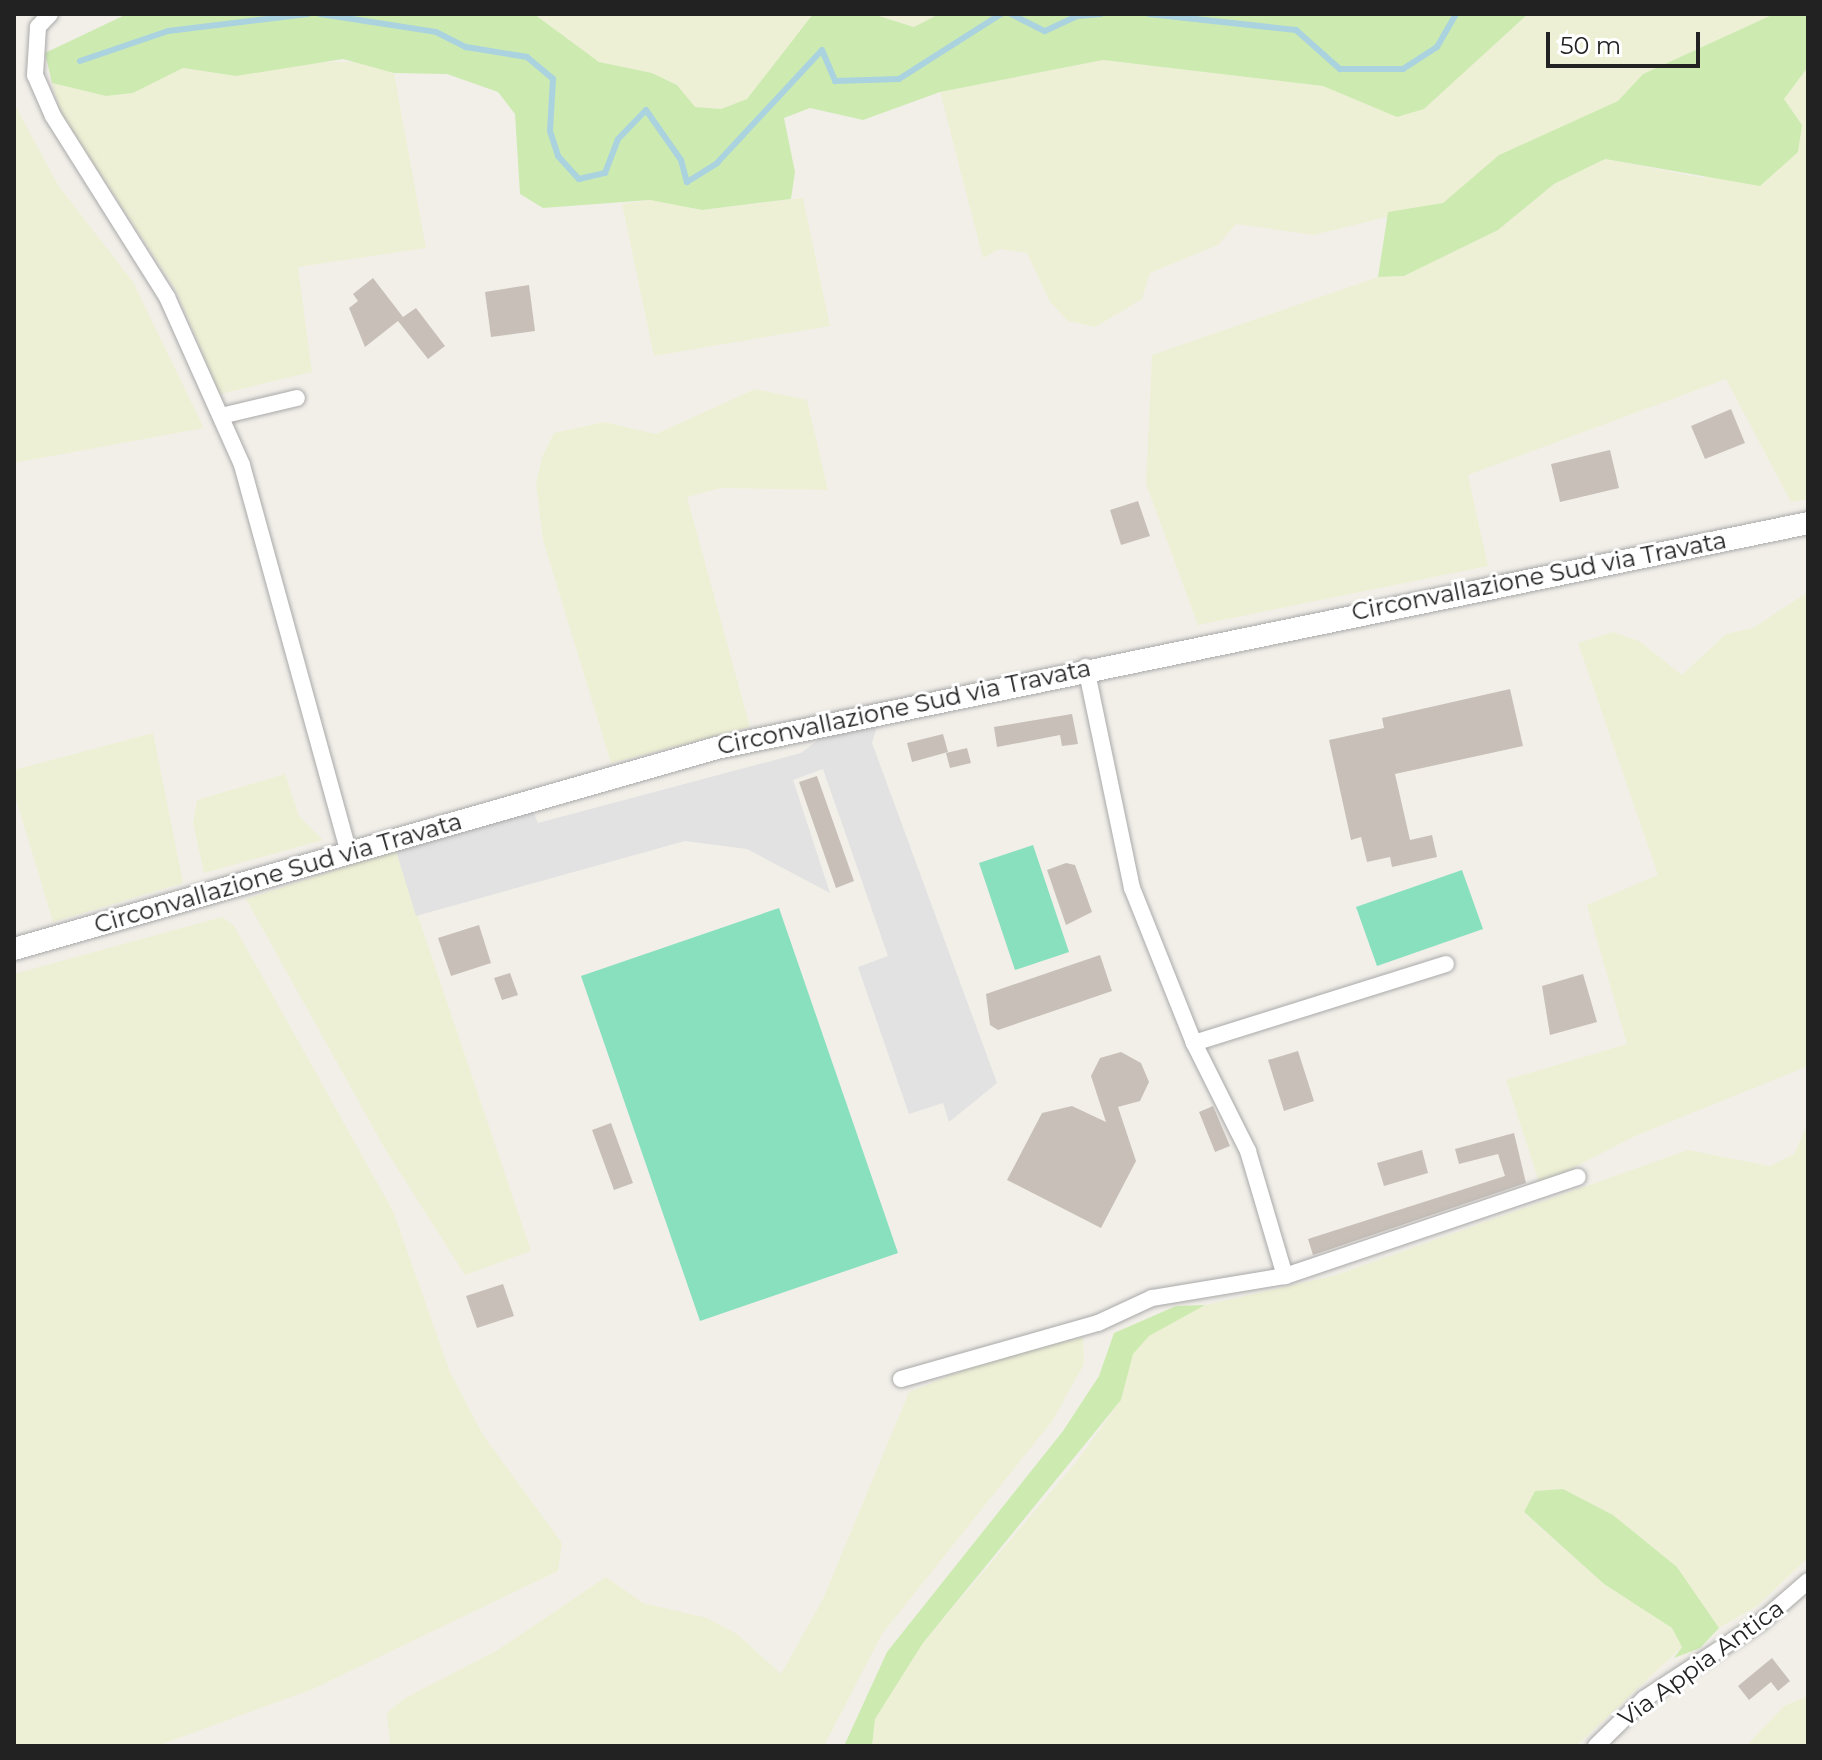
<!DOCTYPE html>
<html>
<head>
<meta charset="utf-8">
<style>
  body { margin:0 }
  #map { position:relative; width:1822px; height:1760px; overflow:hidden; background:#f2efe9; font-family:Montserrat,sans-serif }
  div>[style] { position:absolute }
  .farmland>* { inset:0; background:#eef0d5 }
  .grass>* { inset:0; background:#cdebb0 }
  .pitch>* { inset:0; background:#88e0be }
  .parking>* { inset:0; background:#e2e2e2 }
  .stream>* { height:6px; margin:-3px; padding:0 3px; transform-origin:3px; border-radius:3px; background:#aad3df }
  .building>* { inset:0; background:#c7bfb8 }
  .roads { filter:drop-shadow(0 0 2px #a9a9a9) drop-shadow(0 0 2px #a9a9a9) }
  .minor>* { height:16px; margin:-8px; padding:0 8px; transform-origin:8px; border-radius:8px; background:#fff }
  .tertiary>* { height:22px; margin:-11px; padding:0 11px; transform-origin:11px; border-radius:11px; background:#fff }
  span { translate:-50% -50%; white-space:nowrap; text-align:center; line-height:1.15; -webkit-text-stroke:6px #fff; paint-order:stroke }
  .street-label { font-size:24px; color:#222 }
  .frame { position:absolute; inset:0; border:16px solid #222; pointer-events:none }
  .scale { position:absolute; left:1546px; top:32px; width:154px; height:36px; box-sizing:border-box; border:4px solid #222; border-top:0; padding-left:10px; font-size:24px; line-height:28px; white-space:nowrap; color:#222; -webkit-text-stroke:6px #fff; paint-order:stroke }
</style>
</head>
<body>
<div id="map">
  <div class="farmland">
    <div style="clip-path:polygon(534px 14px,813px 14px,747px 99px,721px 109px,694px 107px,677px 85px,652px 73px,599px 62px)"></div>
    <div style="clip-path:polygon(872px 14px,939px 14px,914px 27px)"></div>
    <div style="clip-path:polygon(1528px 14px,1774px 14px,1643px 74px,1618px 101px,1443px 203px,1314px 235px,1236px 224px,1218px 245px,1150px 273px,1142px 299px,1095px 327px,1068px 321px,1050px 302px,1027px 253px,1000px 249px,983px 258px,940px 92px,1103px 60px,1323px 86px,1348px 91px,1371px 107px,1424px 109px)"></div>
    <div style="clip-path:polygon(317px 62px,370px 62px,394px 73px,426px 248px,298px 267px,312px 372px,220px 394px,176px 290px,61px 113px,52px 83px,106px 96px,133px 93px,183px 68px,236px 76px)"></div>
    <div style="clip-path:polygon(1808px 67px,1808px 499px,1791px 502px,1726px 379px,1468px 475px,1488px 566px,1198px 625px,1146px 484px,1152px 355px,1378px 277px,1404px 276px,1498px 230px,1554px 184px,1605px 159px,1703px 178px,1802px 125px,1784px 99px)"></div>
    <div style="clip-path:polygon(14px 103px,58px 185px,133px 282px,204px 428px,14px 463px)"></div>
    <div style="clip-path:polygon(803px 198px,830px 326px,654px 356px,622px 204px,650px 200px,702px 210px)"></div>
    <div style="clip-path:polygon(755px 389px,807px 400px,828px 490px,721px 488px,687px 497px,750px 727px,611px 763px,543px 540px,536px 484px,542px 457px,554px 433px,604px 422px,656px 434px)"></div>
    <div style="clip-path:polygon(1808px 592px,1808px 1066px,1633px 1137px,1540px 1185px,1506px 1080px,1627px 1044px,1587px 905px,1658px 875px,1578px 643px,1613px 632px,1639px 641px,1682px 675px,1726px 634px,1753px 628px)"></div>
    <div style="clip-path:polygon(153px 733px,183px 883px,53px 922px,14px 793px,14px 770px)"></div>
    <div style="clip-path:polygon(285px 774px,299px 816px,323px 840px,204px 873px,193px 823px,197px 800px)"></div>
    <div style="clip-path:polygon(396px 851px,531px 1251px,465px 1275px,385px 1149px,246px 899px)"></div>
    <div style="clip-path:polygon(222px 917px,234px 926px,393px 1211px,450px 1372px,483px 1435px,562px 1543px,558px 1571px,313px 1689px,157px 1746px,14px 1746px,14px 974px)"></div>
    <div style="clip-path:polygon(1808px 1123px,1808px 1558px,1757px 1606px,1719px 1628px,1677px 1567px,1613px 1515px,1563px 1489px,1535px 1491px,1524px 1513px,1604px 1584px,1672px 1628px,1682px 1647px,1576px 1746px,872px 1746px,875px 1719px,923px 1643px,1077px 1461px,1121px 1400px,1132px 1354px,1148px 1336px,1205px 1305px,1333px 1276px,1688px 1150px,1770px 1166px,1794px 1154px)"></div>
    <div style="clip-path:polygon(1083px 1337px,1084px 1364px,1053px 1420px,882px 1634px,824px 1746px,390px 1746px,387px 1713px,405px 1698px,496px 1651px,606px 1577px,643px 1603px,707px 1618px,737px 1634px,781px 1674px,823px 1599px,909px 1392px,987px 1361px)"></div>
    <div style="clip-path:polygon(1808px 1696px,1808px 1746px,1746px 1746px,1784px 1706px)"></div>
  </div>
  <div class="grass">
    <div style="clip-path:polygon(127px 14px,534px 14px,599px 62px,652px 73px,677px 85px,695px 107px,721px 109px,747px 99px,813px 14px,872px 14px,914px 27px,939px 14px,1528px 14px,1424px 109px,1397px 117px,1323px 86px,1103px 60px,940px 92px,863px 120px,810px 108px,784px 118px,795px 172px,791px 199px,702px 210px,650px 200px,543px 208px,520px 194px,515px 114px,498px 92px,447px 74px,394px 73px,343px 59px,236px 76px,183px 68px,133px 93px,106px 96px,52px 83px,45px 53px)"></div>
    <div style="clip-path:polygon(1774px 14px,1808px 14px,1808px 67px,1784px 99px,1802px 125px,1798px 152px,1760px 186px,1605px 159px,1554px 184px,1498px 230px,1404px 276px,1378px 277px,1388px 212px,1443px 203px,1499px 155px,1618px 101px,1643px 74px)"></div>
    <div style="clip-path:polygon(1205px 1305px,1149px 1336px,1133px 1354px,1121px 1400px,923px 1643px,875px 1719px,872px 1746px,844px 1746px,887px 1652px,1063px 1431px,1099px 1376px,1114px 1333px,1176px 1306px)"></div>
    <div style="clip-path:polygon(1563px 1489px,1613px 1515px,1677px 1567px,1719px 1628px,1700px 1648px,1674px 1658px,1682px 1647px,1672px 1628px,1604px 1584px,1524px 1512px,1535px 1491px)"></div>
  </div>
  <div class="pitch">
    <div style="clip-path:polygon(1033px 845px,1069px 952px,1015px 970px,979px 863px)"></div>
    <div style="clip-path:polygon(1462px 870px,1483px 929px,1377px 966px,1356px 907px)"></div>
    <div style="clip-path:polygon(779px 908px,898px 1253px,700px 1321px,581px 976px)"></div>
  </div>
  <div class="parking">
    <div style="clip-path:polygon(878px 723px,872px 743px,997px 1083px,949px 1122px,943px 1103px,909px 1114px,858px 967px,888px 956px,823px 769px,793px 780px,830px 893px,747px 849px,685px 841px,416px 916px,396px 851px,532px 809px,538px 823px,801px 753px,826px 734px)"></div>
  </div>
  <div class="stream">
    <div style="left:320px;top:14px;width:117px;rotate:8.8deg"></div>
    <div style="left:436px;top:32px;width:34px;rotate:27deg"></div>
    <div style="left:466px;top:47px;width:62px;rotate:9.3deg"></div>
    <div style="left:527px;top:57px;width:34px;rotate:40deg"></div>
    <div style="left:553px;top:79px;width:52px;rotate:93.3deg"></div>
    <div style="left:550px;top:131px;width:26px;rotate:72deg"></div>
    <div style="left:558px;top:156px;width:31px;rotate:48deg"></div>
    <div style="left:579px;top:179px;width:27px;rotate:-13deg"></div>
    <div style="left:605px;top:173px;width:36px;rotate:-69deg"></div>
    <div style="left:618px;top:139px;width:40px;rotate:-46deg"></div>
    <div style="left:646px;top:110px;width:61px;rotate:55deg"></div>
    <div style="left:681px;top:160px;width:23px;rotate:75deg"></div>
    <div style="left:687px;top:182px;width:36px;rotate:-32deg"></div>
    <div style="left:717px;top:163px;width:154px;rotate:-47.1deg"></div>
    <div style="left:822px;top:50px;width:34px;rotate:67deg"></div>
    <div style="left:835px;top:81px;width:64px;rotate:-1.8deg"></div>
    <div style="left:899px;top:79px;width:121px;rotate:-32.5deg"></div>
    <div style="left:1011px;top:14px;width:38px;rotate:27deg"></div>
    <div style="left:1045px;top:31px;width:35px;rotate:-25deg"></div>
    <div style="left:1077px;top:16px;width:24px;rotate:-5deg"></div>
    <div style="left:1149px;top:14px;width:148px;rotate:6.2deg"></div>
    <div style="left:1296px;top:30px;width:59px;rotate:41.6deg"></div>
    <div style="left:1340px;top:69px;width:63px"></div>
    <div style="left:1403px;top:69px;width:40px;rotate:-32.9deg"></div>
    <div style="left:1437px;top:47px;width:38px;rotate:-60deg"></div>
    <div style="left:80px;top:61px;width:93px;rotate:-18.8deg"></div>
    <div style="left:168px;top:31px;width:141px;rotate:-6.9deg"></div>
  </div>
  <div class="building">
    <div style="clip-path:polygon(373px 278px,403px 317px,416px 308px,445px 346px,428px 359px,398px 321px,365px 347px,349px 308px,358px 301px,353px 294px)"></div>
    <div style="clip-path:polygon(529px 285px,535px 331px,491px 337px,485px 292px)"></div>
    <div style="clip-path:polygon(1731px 409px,1745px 443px,1705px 459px,1691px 426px)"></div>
    <div style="clip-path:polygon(1610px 450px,1619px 488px,1560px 502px,1551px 464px)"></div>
    <div style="clip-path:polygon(1138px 501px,1150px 536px,1121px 545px,1110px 510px)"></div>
    <div style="clip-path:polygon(1510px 689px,1523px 746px,1395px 774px,1410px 840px,1432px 835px,1437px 857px,1392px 867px,1390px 857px,1367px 862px,1361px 837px,1351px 840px,1329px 740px,1384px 728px,1382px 718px)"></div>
    <div style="clip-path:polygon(1072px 714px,1078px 744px,1062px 746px,1060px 735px,997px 747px,994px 727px)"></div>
    <div style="clip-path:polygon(943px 734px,948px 752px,912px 762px,907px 743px)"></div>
    <div style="clip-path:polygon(967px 748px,971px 763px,950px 768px,946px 753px)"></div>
    <div style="clip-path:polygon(817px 776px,854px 881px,836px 888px,799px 782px)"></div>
    <div style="clip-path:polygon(1066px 863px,1075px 865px,1092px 912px,1066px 925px,1047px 870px)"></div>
    <div style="clip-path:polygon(479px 925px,491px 963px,451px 976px,438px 938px)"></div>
    <div style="clip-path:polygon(1100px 955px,1112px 991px,998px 1030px,990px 1025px,986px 994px)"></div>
    <div style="clip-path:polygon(510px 973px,518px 995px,502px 1000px,494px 978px)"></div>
    <div style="clip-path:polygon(1583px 974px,1597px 1022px,1550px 1035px,1542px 986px)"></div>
    <div style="clip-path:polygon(1298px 1051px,1314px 1101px,1284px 1111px,1268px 1060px)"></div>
    <div style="clip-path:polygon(1121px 1052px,1141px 1063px,1149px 1082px,1140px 1101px,1118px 1107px,1136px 1161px,1101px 1228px,1007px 1180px,1042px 1113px,1072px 1106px,1106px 1122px,1091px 1076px,1100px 1058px)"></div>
    <div style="clip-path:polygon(1213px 1106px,1230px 1146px,1215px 1152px,1199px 1112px)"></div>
    <div style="clip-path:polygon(611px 1123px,633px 1183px,614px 1190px,592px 1130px)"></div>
    <div style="clip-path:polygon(1514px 1133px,1526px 1183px,1313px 1255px,1308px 1239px,1505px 1176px,1498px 1154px,1459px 1164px,1455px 1149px)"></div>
    <div style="clip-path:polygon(1422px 1150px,1428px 1173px,1384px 1186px,1377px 1163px)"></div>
    <div style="clip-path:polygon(503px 1284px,514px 1316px,477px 1328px,466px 1296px)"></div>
    <div style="clip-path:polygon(1772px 1658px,1790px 1681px,1778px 1691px,1771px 1682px,1749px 1700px,1738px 1686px)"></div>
  </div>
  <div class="roads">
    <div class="minor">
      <div style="left:50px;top:14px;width:18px;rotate:133deg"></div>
      <div style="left:38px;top:27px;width:48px;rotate:93.6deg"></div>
      <div style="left:35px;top:75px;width:45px;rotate:66.3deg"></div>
      <div style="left:53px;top:116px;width:214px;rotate:57.8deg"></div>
      <div style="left:167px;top:297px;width:184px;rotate:65.9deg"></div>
      <div style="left:242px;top:465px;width:403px;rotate:74.6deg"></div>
      <div style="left:221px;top:416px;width:78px;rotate:-13.3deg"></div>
      <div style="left:1194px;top:1043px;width:264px;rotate:-17.4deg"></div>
      <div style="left:1285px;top:1276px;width:309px;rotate:-18.7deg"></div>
      <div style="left:901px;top:1379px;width:205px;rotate:-15.9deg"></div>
      <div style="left:1098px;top:1323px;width:60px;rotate:-24.8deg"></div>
      <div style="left:1152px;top:1298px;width:135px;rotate:-9.4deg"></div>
      <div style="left:1285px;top:1276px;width:130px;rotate:-106.5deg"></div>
      <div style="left:1248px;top:1151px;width:121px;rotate:-116.6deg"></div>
      <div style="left:1194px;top:1043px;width:167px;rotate:-111.8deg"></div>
      <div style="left:1132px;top:888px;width:226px;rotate:-101.8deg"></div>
      <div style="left:1596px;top:1746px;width:67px;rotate:-44.4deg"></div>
      <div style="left:1644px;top:1699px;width:140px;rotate:-33.3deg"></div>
      <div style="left:1761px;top:1622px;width:62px;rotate:-41.1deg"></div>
    </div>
    <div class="tertiary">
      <div style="left:14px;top:949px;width:731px;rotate:-15.96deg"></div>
      <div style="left:717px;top:748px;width:1114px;rotate:-11.65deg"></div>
    </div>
  </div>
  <div class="street-label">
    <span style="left:1539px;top:576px;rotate:-11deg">Circonvallazione Sud via Travata</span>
    <span style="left:904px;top:707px;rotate:-12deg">Circonvallazione Sud via Travata</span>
    <span style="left:278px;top:873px;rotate:-16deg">Circonvallazione Sud via Travata</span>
    <span style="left:1701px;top:1663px;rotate:-36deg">Via Appia Antica</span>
  </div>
  <div class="frame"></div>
  <div class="scale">50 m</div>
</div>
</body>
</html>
